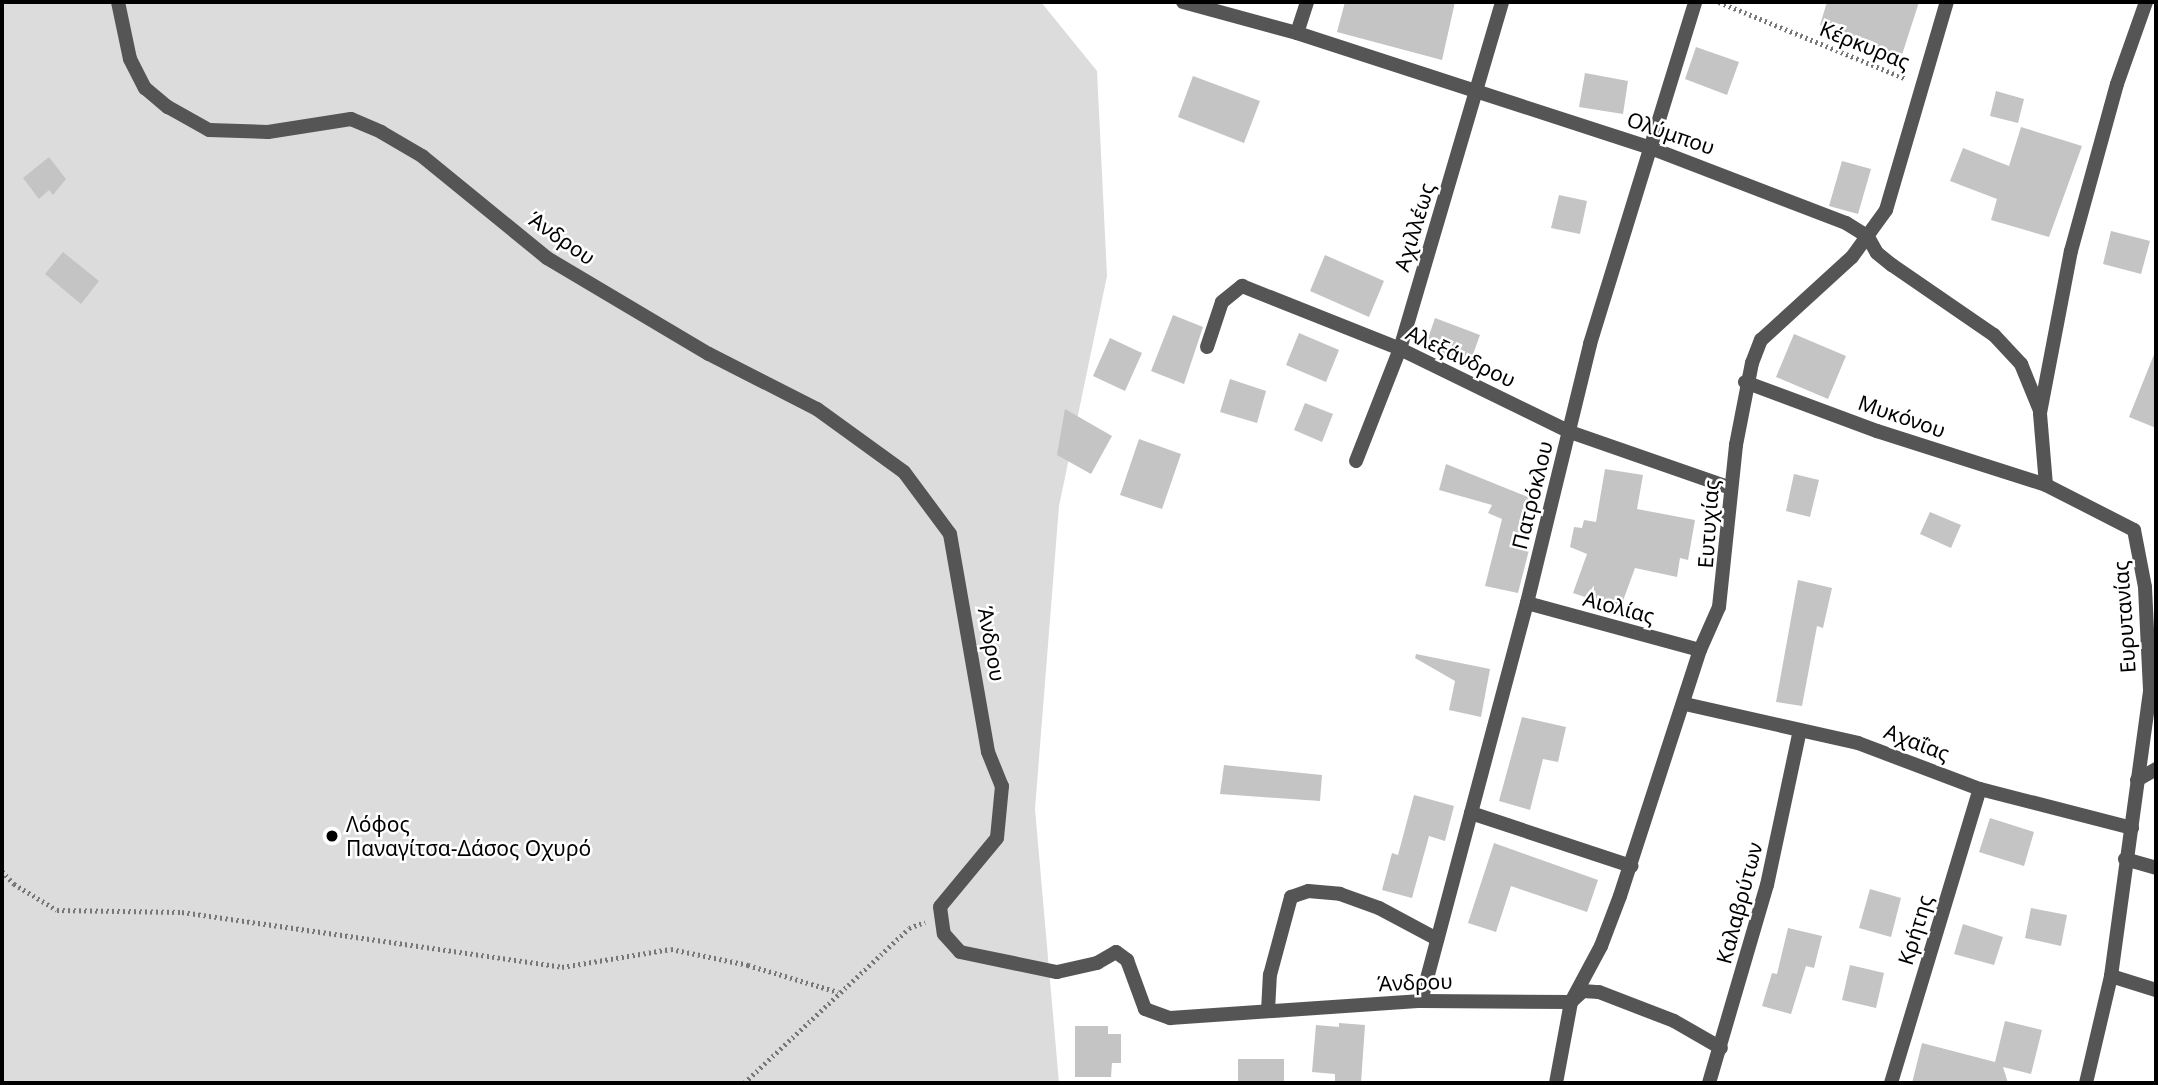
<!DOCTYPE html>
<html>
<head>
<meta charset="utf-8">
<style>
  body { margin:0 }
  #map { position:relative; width:2158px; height:1085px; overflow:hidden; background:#fff; font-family:"Noto Sans",sans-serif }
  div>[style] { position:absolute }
  .green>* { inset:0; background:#dcdcdc }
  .building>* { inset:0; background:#c4c4c4 }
  .path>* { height:4.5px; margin-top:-2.25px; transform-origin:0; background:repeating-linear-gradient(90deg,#777 0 2px,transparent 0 5.5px) }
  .minor>* { height:14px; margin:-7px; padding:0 7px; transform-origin:7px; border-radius:7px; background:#555 }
  .dots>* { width:19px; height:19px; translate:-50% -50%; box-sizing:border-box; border:4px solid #fff; border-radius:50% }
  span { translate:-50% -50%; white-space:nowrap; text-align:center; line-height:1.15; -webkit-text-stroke:5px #fff; paint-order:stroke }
  .street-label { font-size:21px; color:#000 }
  .poi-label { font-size:21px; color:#000 }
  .left { translate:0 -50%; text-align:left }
  .frame { position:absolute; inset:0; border:4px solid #000; pointer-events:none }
</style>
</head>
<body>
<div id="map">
  <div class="green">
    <div style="clip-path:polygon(2px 2px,1041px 2px,1097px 71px,1107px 276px,1059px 506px,1035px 809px,1059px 1083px,2px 1083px)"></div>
  </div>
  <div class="building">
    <div style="clip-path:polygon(1345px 2px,1455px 2px,1442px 60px,1337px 32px)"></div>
    <div style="clip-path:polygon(1827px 2px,1919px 2px,1901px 58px,1872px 48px,1874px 42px,1820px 25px)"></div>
    <div style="clip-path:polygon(1696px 47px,1739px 62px,1727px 95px,1685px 79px)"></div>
    <div style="clip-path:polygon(1585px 73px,1628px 81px,1623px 114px,1579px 107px)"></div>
    <div style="clip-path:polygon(1193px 76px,1260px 101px,1244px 143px,1178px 117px)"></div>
    <div style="clip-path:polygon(1996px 91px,2024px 99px,2018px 123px,1990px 116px)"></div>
    <div style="clip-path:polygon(2021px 127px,2082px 146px,2049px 237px,1991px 220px,1997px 199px,1950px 181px,1963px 148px,2009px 166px)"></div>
    <div style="clip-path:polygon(49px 157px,66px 179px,53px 195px,49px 190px,39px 199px,23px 178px)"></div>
    <div style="clip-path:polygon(1842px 161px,1871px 169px,1858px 214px,1829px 206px)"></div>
    <div style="clip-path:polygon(1559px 195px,1587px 201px,1580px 234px,1551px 228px)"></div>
    <div style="clip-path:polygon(2111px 231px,2150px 241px,2141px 274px,2103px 264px)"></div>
    <div style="clip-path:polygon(63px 252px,99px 281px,81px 304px,45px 274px)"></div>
    <div style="clip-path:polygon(1325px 255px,1384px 281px,1369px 317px,1310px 291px)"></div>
    <div style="clip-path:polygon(1173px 315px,1203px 327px,1184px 384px,1151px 371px)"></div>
    <div style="clip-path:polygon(1435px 318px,1480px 335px,1468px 368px,1424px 350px)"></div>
    <div style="clip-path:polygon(1299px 333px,1339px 350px,1326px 382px,1286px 365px)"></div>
    <div style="clip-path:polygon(1794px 334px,1846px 356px,1828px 399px,1776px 377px)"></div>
    <div style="clip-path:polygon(1110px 338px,1142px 353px,1125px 391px,1093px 376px)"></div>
    <div style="clip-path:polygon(2155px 352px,2156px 352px,2156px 428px,2129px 417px)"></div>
    <div style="clip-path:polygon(1230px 379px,1266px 391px,1257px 423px,1220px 412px)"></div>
    <div style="clip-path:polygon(1305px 403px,1333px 414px,1322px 442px,1294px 430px)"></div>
    <div style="clip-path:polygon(1065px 409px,1112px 436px,1091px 474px,1057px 455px)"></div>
    <div style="clip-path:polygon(1139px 439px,1181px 454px,1162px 509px,1120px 495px)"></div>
    <div style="clip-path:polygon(1446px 464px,1533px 499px,1516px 542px,1530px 546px,1518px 593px,1485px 586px,1502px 519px,1488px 513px,1492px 505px,1439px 490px)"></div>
    <div style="clip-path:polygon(1605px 469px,1643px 475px,1637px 509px,1695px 520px,1688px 560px,1680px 558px,1677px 577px,1635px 568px,1620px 609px,1573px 593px,1587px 554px,1570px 547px,1574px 527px,1582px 528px,1584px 520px,1596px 522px)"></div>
    <div style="clip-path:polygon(1794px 474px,1819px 480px,1810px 517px,1786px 511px)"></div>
    <div style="clip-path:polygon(1930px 512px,1961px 525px,1951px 548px,1920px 534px)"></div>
    <div style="clip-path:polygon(1798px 580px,1832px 588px,1823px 628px,1817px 626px,1802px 706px,1776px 702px)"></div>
    <div style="clip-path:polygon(1416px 654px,1490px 669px,1481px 717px,1449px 710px,1455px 681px,1415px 658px)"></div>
    <div style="clip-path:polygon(1522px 717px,1566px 727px,1558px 762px,1543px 759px,1530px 810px,1499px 801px)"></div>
    <div style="clip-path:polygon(1224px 765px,1322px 775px,1320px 801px,1220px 794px)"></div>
    <div style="clip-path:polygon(1414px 795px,1454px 806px,1445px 841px,1429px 836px,1412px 898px,1382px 890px,1392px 853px,1398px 855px)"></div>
    <div style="clip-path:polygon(1990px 818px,2034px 832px,2024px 866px,1979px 852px)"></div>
    <div style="clip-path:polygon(1494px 843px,1598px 880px,1587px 912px,1511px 886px,1496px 932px,1468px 923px)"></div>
    <div style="clip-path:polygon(1870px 889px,1901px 898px,1891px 937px,1859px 928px)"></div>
    <div style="clip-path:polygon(2031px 908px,2067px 915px,2061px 946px,2025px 938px)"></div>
    <div style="clip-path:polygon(1963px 924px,2003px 937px,1994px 965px,1954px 954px)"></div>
    <div style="clip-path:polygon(1788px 928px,1822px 936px,1814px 968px,1806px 966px,1791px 1014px,1762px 1006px,1772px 973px,1777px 974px)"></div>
    <div style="clip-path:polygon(1850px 965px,1884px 973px,1876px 1008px,1842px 1000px)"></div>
    <div style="clip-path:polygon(2005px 1021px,2042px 1030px,2031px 1074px,2003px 1067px,2008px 1083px,1912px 1083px,1922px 1043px,1995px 1062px)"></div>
    <div style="clip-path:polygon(1339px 1023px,1365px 1025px,1361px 1083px,1335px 1082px,1335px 1074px,1312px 1072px,1316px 1025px,1339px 1027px)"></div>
    <div style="clip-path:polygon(1075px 1026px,1108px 1026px,1108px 1034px,1121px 1034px,1121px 1063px,1112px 1063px,1111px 1077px,1075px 1077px)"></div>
    <div style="clip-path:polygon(1238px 1059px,1284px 1059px,1284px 1083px,1238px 1083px)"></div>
  </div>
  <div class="path">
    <div style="left:1719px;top:2px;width:203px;rotate:22.3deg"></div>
    <div style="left:2px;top:871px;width:18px;rotate:47deg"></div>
    <div style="left:14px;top:884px;width:50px;rotate:31.2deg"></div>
    <div style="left:57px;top:910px;width:125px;rotate:0.9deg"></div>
    <div style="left:182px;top:912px;width:384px;rotate:8.2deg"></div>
    <div style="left:562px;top:967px;width:110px;rotate:-9.4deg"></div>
    <div style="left:671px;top:949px;width:79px;rotate:11.7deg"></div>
    <div style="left:748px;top:965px;width:94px;rotate:16.7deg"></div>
    <div style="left:744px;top:1083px;width:226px;rotate:-43.2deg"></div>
    <div style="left:909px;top:928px;width:17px;rotate:-21deg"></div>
  </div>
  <div class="minor">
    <div style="left:118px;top:2px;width:58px;rotate:78.1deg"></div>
    <div style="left:130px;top:59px;width:33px;rotate:63deg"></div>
    <div style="left:145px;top:88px;width:30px;rotate:40deg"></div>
    <div style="left:168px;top:107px;width:47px;rotate:29.3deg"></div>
    <div style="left:209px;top:130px;width:59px;rotate:1.9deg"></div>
    <div style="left:268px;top:132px;width:84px;rotate:-8.9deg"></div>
    <div style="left:351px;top:119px;width:33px;rotate:23deg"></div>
    <div style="left:381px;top:132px;width:48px;rotate:30.3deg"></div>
    <div style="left:422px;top:156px;width:161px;rotate:39.2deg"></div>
    <div style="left:547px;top:258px;width:188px;rotate:30.7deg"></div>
    <div style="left:709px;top:354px;width:121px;rotate:27deg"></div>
    <div style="left:817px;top:409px;width:107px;rotate:35.9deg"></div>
    <div style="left:904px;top:472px;width:77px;rotate:53.4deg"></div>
    <div style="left:950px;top:534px;width:221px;rotate:80.1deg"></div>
    <div style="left:988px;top:752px;width:37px;rotate:68deg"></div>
    <div style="left:1002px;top:786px;width:52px;rotate:95.5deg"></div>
    <div style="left:997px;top:838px;width:89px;rotate:129.6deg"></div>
    <div style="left:940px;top:907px;width:27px;rotate:82deg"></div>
    <div style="left:944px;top:934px;width:24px;rotate:48deg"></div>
    <div style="left:960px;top:952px;width:99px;rotate:11.7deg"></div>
    <div style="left:1057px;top:972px;width:41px;rotate:-12.7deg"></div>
    <div style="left:1097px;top:963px;width:22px;rotate:-30deg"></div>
    <div style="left:1116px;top:952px;width:14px;rotate:36deg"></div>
    <div style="left:1127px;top:960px;width:52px;rotate:69.8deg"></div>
    <div style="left:1145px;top:1009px;width:27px;rotate:20deg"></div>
    <div style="left:1170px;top:1018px;width:252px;rotate:-3.9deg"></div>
    <div style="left:1421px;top:1001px;width:150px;rotate:0.4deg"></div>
    <div style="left:1571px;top:1002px;width:16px;rotate:-43deg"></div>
    <div style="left:1583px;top:991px;width:16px;rotate:4deg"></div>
    <div style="left:1599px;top:992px;width:80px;rotate:21.1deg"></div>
    <div style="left:1674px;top:1021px;width:54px;rotate:29.9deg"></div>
    <div style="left:1183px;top:2px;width:118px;rotate:15.2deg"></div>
    <div style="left:1297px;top:33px;width:369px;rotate:18deg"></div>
    <div style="left:1648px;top:147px;width:212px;rotate:21deg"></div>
    <div style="left:1846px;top:223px;width:26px;rotate:32deg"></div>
    <div style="left:1868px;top:237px;width:18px;rotate:61deg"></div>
    <div style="left:1877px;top:253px;width:19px;rotate:39deg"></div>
    <div style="left:1892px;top:265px;width:124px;rotate:34.5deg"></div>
    <div style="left:1994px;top:335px;width:40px;rotate:47deg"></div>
    <div style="left:2021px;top:364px;width:48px;rotate:67.8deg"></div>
    <div style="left:1297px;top:33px;width:33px;rotate:-72deg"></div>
    <div style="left:1207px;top:347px;width:47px;rotate:-71.6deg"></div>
    <div style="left:1222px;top:302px;width:26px;rotate:-39deg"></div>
    <div style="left:1242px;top:286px;width:170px;rotate:21.7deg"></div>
    <div style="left:1400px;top:349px;width:189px;rotate:26deg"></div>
    <div style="left:1570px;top:432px;width:170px;rotate:19.2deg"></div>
    <div style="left:1745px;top:382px;width:141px;rotate:20.4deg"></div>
    <div style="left:1877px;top:431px;width:177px;rotate:17.7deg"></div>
    <div style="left:1356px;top:461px;width:120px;rotate:-68.6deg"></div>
    <div style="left:1400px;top:349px;width:362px;rotate:-73.6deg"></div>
    <div style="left:1527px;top:603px;width:179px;rotate:15.2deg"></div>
    <div style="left:1685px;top:704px;width:177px;rotate:12.7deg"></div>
    <div style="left:1858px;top:743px;width:130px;rotate:20.7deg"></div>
    <div style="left:1980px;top:789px;width:157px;rotate:14.4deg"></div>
    <div style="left:2137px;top:780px;width:22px;rotate:-30deg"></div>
    <div style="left:1471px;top:813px;width:169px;rotate:18.3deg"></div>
    <div style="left:2125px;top:859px;width:32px;rotate:16deg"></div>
    <div style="left:2111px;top:976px;width:47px;rotate:17.3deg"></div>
    <div style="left:1421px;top:1001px;width:412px;rotate:-75.1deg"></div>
    <div style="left:1527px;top:603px;width:267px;rotate:-76.3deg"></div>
    <div style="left:1590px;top:344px;width:358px;rotate:-72.9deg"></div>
    <div style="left:1268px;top:1011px;width:36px;rotate:-87deg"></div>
    <div style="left:1270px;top:975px;width:81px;rotate:-74.9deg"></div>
    <div style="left:1291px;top:897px;width:18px;rotate:-19deg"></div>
    <div style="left:1308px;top:891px;width:32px;rotate:5deg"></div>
    <div style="left:1340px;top:894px;width:41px;rotate:19.7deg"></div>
    <div style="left:1379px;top:908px;width:66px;rotate:28.1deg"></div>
    <div style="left:1556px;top:1083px;width:82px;rotate:-79.5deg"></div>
    <div style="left:1571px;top:1002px;width:64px;rotate:-61.8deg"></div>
    <div style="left:1601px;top:946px;width:53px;rotate:-69.2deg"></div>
    <div style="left:1620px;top:896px;width:259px;rotate:-72deg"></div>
    <div style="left:1700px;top:650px;width:47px;rotate:-66.2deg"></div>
    <div style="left:1719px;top:607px;width:163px;rotate:-84deg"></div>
    <div style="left:1736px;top:445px;width:84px;rotate:-79deg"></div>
    <div style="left:1752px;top:363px;width:25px;rotate:-69deg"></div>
    <div style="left:1761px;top:340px;width:123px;rotate:-42.4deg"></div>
    <div style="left:1852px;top:257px;width:58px;rotate:-54.1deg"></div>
    <div style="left:1886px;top:210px;width:217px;rotate:-73.7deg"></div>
    <div style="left:1709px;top:1083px;width:206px;rotate:-73.7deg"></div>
    <div style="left:1767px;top:885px;width:158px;rotate:-78deg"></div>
    <div style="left:1891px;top:1083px;width:307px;rotate:-73.2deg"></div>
    <div style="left:2086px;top:1083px;width:110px;rotate:-76.8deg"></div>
    <div style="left:2111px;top:976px;width:289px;rotate:-82.2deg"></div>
    <div style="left:2150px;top:690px;width:103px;rotate:-92.8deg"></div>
    <div style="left:2145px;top:587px;width:58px;rotate:-100.9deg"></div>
    <div style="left:2134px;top:530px;width:99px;rotate:-152.9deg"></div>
    <div style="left:2046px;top:485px;width:72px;rotate:-94.8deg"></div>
    <div style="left:2040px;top:413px;width:165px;rotate:-79.2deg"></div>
    <div style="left:2071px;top:251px;width:173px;rotate:-74.6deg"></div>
    <div style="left:2117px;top:84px;width:87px;rotate:-70.5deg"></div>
  </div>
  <div class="dots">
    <div style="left:332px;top:836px;background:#000"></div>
  </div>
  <div class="street-label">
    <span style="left:1865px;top:45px;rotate:22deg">Κέρκυρας</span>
    <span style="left:1671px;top:133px;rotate:19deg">Ολύμπου</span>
    <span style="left:1414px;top:227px;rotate:-73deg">Αχιλλέως</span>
    <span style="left:562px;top:238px;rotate:35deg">Άνδρου</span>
    <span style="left:1461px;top:356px;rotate:25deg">Αλεξάνδρου</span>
    <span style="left:1902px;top:416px;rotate:19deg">Μυκόνου</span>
    <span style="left:1532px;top:495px;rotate:-76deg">Πατρόκλου</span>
    <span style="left:1708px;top:524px;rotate:-86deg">Ευτυχίας</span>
    <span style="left:1619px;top:607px;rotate:15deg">Αιολίας</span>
    <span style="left:2124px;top:617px;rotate:-94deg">Ευρυτανίας</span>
    <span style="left:992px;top:644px;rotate:80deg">Άνδρου</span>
    <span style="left:1917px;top:742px;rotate:21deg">Αχαΐας</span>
    <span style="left:1739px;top:903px;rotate:-75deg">Καλαβρύτων</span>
    <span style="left:1915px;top:930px;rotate:-73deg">Κρήτης</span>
    <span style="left:1415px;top:982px;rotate:-2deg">Άνδρου</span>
  </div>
  <div class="poi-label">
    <span class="left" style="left:346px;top:836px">Λόφος<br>Παναγίτσα-Δάσος Οχυρό</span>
  </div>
  <div class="frame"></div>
</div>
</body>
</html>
